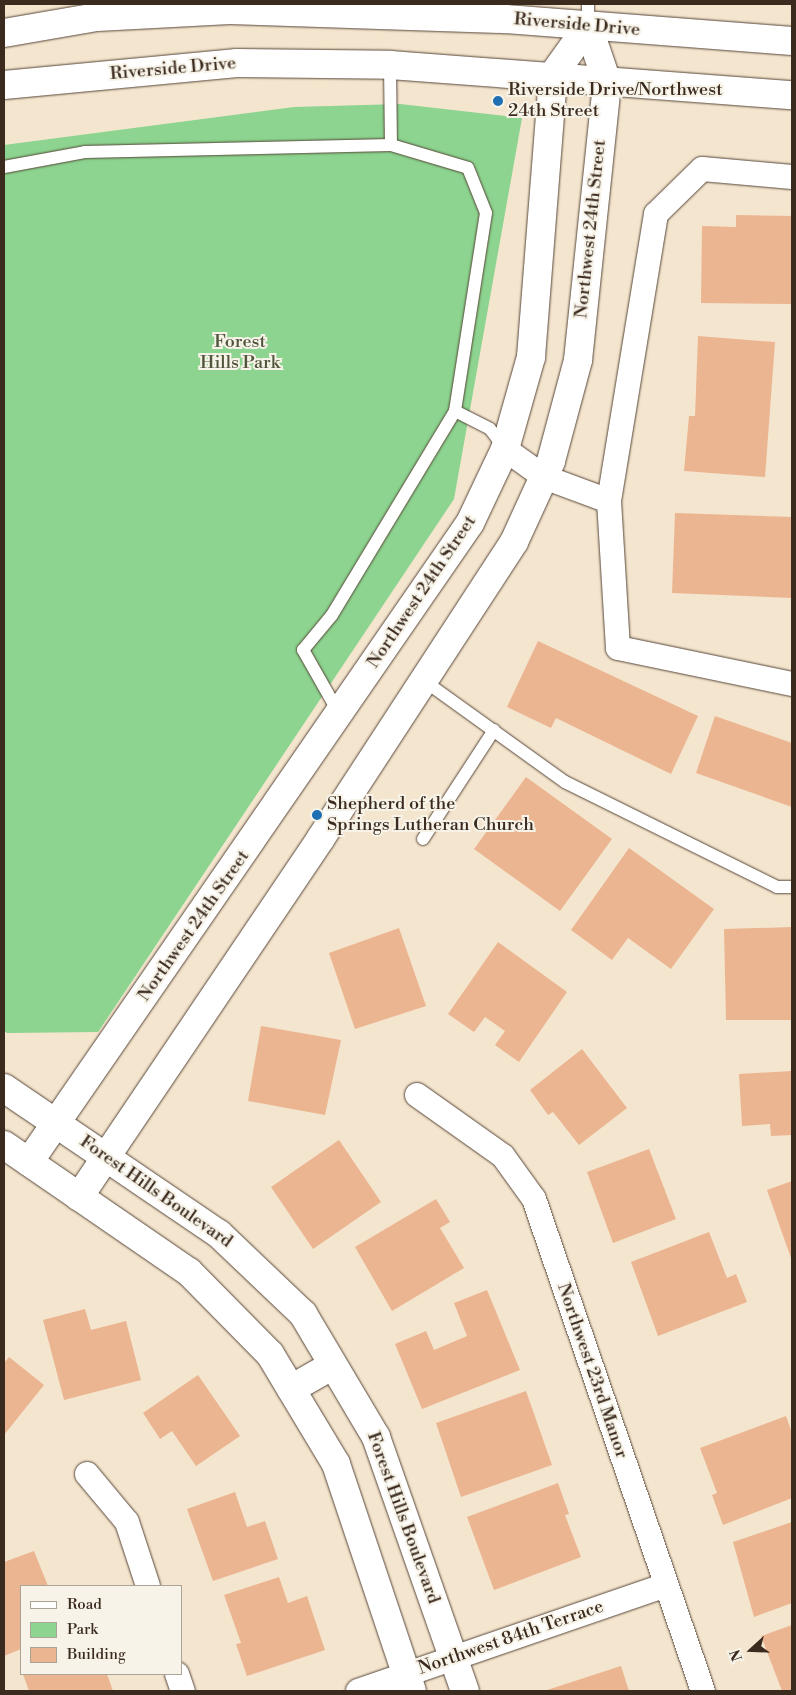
<!DOCTYPE html>
<html>
<head>
<meta charset="utf-8">
<style>
  body { margin:0 }
  #map { position:relative; width:796px; height:1695px; overflow:hidden; background:#f4e5ce; font-family:"Libre Bodoni",serif }
  div>[style] { position:absolute }
  .green>* { inset:0; background:#8cd48f }
  .building>* { inset:0; background:#ecb591 }
  .roads { filter:drop-shadow(0 0 1px #574638) drop-shadow(0 0 1px #574638) }
  .service>* { height:12px; margin:-6px; padding:0 6px; transform-origin:6px; border-radius:6px; background:#fff }
  .minor>* { height:24px; margin:-12px; padding:0 12px; transform-origin:12px; border-radius:12px; background:#fff }
  .tertiary>* { height:28px; margin:-14px; padding:0 14px; transform-origin:14px; border-radius:14px; background:#fff }
  .dots>* { width:14px; height:14px; translate:-50% -50%; box-sizing:border-box; border:2px solid #f7f3e8; border-radius:50% }
  span { translate:-50% -50%; white-space:nowrap; text-align:center; line-height:1.15; -webkit-text-stroke:4px #f7f3e8; paint-order:stroke }
  .street-label { font-size:18px; color:#3b2a1e }
  .poi-label { font-size:18px; color:#3b2a1e }
  .left { translate:0 -50%; text-align:left }
  .park-label { font-size:18px; color:#4f543a }
  .frame { position:absolute; inset:0; border:5px solid #3b2a1e; pointer-events:none }
  .legend { position:absolute; left:20px; top:1585px; width:162px; height:90px; box-sizing:border-box; background:#f7f3e8; border:1px solid #aca397; margin:0; padding:6px 9px; list-style:none; font-size:15px; color:#3b2a1e }
  .legend li { display:flex; align-items:center; gap:10px; height:25px }
  .legend b { width:25px; border:1px solid #aca397 }
  .north { position:absolute; left:726px; top:1625px; width:50px; height:50px; -webkit-text-stroke:4px #f7f3e8; paint-order:stroke; rotate:250deg; font-size:14px; font-weight:700; line-height:20px; text-align:center; color:#3b2a1e }
  .north::after { content:''; display:block; margin:auto; width:18px; height:22px; background:#3b2a1e; clip-path:polygon(50% 0,100% 100%,50% 72%,0 100%) }
</style>
</head>
<body>
<div id="map">
  <div class="green">
    <div style="clip-path:polygon(400px 104px,522px 118px,454px 499px,98px 1032px,7px 1033px,4px 1031px,4px 145px,294px 107px)"></div>
  </div>
  <div class="building">
    <div style="clip-path:polygon(736px 215px,792px 216px,792px 304px,701px 303px,702px 226px,736px 227px)"></div>
    <div style="clip-path:polygon(698px 336px,775px 342px,765px 477px,684px 471px,689px 416px,695px 416px)"></div>
    <div style="clip-path:polygon(675px 513px,792px 517px,792px 598px,672px 593px)"></div>
    <div style="clip-path:polygon(538px 641px,698px 716px,671px 774px,556px 718px,551px 728px,507px 707px)"></div>
    <div style="clip-path:polygon(715px 716px,792px 743px,792px 807px,696px 773px)"></div>
    <div style="clip-path:polygon(526px 777px,612px 839px,560px 911px,474px 849px)"></div>
    <div style="clip-path:polygon(629px 848px,714px 909px,671px 969px,628px 938px,612px 960px,571px 930px)"></div>
    <div style="clip-path:polygon(792px 927px,792px 1020px,726px 1020px,724px 929px)"></div>
    <div style="clip-path:polygon(399px 928px,426px 1006px,355px 1029px,329px 953px)"></div>
    <div style="clip-path:polygon(498px 942px,567px 992px,519px 1062px,495px 1045px,505px 1031px,485px 1017px,474px 1032px,448px 1014px)"></div>
    <div style="clip-path:polygon(261px 1026px,341px 1040px,325px 1115px,248px 1101px)"></div>
    <div style="clip-path:polygon(582px 1049px,627px 1108px,579px 1145px,553px 1112px,548px 1115px,530px 1090px)"></div>
    <div style="clip-path:polygon(792px 1071px,792px 1135px,771px 1136px,770px 1124px,742px 1126px,739px 1074px)"></div>
    <div style="clip-path:polygon(339px 1140px,381px 1202px,313px 1249px,271px 1187px)"></div>
    <div style="clip-path:polygon(649px 1149px,676px 1219px,613px 1243px,587px 1172px)"></div>
    <div style="clip-path:polygon(792px 1181px,792px 1261px,767px 1190px)"></div>
    <div style="clip-path:polygon(436px 1199px,450px 1222px,440px 1228px,464px 1268px,392px 1311px,355px 1247px)"></div>
    <div style="clip-path:polygon(709px 1232px,727px 1278px,736px 1274px,747px 1302px,658px 1336px,631px 1262px)"></div>
    <div style="clip-path:polygon(487px 1290px,520px 1370px,422px 1409px,395px 1344px,426px 1331px,434px 1350px,467px 1336px,454px 1303px)"></div>
    <div style="clip-path:polygon(85px 1309px,91px 1330px,126px 1321px,141px 1380px,64px 1400px,43px 1320px)"></div>
    <div style="clip-path:polygon(9px 1357px,44px 1385px,4px 1435px,4px 1363px)"></div>
    <div style="clip-path:polygon(198px 1375px,240px 1436px,196px 1466px,172px 1431px,160px 1439px,143px 1413px)"></div>
    <div style="clip-path:polygon(526px 1391px,552px 1465px,461px 1497px,436px 1423px)"></div>
    <div style="clip-path:polygon(786px 1416px,792px 1433px,792px 1498px,723px 1525px,712px 1495px,717px 1493px,700px 1448px)"></div>
    <div style="clip-path:polygon(558px 1483px,569px 1514px,565px 1515px,581px 1557px,494px 1590px,467px 1517px)"></div>
    <div style="clip-path:polygon(235px 1492px,247px 1527px,265px 1521px,278px 1559px,213px 1581px,187px 1509px)"></div>
    <div style="clip-path:polygon(792px 1522px,792px 1603px,754px 1617px,733px 1542px)"></div>
    <div style="clip-path:polygon(34px 1551px,48px 1586px,21px 1586px,21px 1649px,4px 1656px,4px 1562px)"></div>
    <div style="clip-path:polygon(279px 1577px,288px 1603px,307px 1596px,325px 1650px,247px 1676px,236px 1644px,241px 1643px,224px 1595px)"></div>
    <div style="clip-path:polygon(792px 1625px,792px 1691px,782px 1691px,761px 1636px)"></div>
    <div style="clip-path:polygon(621px 1666px,629px 1691px,544px 1691px)"></div>
    <div style="clip-path:polygon(23px 1674px,107px 1674px,113px 1691px,29px 1691px)"></div>
  </div>
  <div class="roads">
    <div class="service">
      <div style="left:588px;top:4px;width:22px;rotate:90deg"></div>
      <div style="left:390px;top:65px;width:80px;rotate:89.3deg"></div>
      <div style="left:4px;top:167px;width:82px;rotate:-10.5deg"></div>
      <div style="left:85px;top:152px;width:306px;rotate:-1.3deg"></div>
      <div style="left:391px;top:145px;width:80px;rotate:16.6deg"></div>
      <div style="left:468px;top:168px;width:48px;rotate:68.2deg"></div>
      <div style="left:486px;top:213px;width:200px;rotate:98.9deg"></div>
      <div style="left:455px;top:411px;width:39px;rotate:27deg"></div>
      <div style="left:490px;top:429px;width:25px;rotate:53deg"></div>
      <div style="left:423px;top:680px;width:175px;rotate:35.7deg"></div>
      <div style="left:565px;top:782px;width:237px;rotate:26.3deg"></div>
      <div style="left:777px;top:887px;width:15px"></div>
      <div style="left:340px;top:715px;width:75px;rotate:-119.6deg"></div>
      <div style="left:303px;top:650px;width:45px;rotate:-50.4deg"></div>
      <div style="left:332px;top:615px;width:238px;rotate:-58.9deg"></div>
      <div style="left:423px;top:839px;width:130px;rotate:-56.9deg"></div>
    </div>
    <div class="minor">
      <div style="left:792px;top:177px;width:90px;rotate:-174.9deg"></div>
      <div style="left:702px;top:169px;width:64px;rotate:135.6deg"></div>
      <div style="left:656px;top:214px;width:291px;rotate:99.3deg"></div>
      <div style="left:609px;top:501px;width:147px;rotate:86.5deg"></div>
      <div style="left:618px;top:648px;width:178px;rotate:11.7deg"></div>
      <div style="left:505px;top:449px;width:48px;rotate:35.7deg"></div>
      <div style="left:544px;top:477px;width:69px;rotate:20.3deg"></div>
      <div style="left:417px;top:1095px;width:105px;rotate:35.3deg"></div>
      <div style="left:503px;top:1156px;width:53px;rotate:54.2deg"></div>
      <div style="left:534px;top:1199px;width:520px;rotate:71.04deg"></div>
      <div style="left:87px;top:1474px;width:62px;rotate:50.2deg"></div>
      <div style="left:127px;top:1522px;width:67px;rotate:71.8deg"></div>
      <div style="left:177px;top:1674px;width:18px;rotate:71deg"></div>
      <div style="left:358px;top:1691px;width:325px;rotate:-19deg"></div>
    </div>
    <div class="tertiary">
      <div style="left:4px;top:33px;width:94px;rotate:-9.8deg"></div>
      <div style="left:97px;top:17px;width:133px;rotate:-3deg"></div>
      <div style="left:230px;top:10px;width:276px;rotate:1.9deg"></div>
      <div style="left:506px;top:19px;width:287px;rotate:4.4deg"></div>
      <div style="left:4px;top:85px;width:234px;rotate:-5.4deg"></div>
      <div style="left:237px;top:63px;width:153px;rotate:0.7deg"></div>
      <div style="left:390px;top:65px;width:403px;rotate:4.3deg"></div>
      <div style="left:4px;top:1088px;width:260px;rotate:34.2deg"></div>
      <div style="left:219px;top:1234px;width:116px;rotate:43.6deg"></div>
      <div style="left:303px;top:1314px;width:143px;rotate:59.3deg"></div>
      <div style="left:376px;top:1437px;width:269px;rotate:70.7deg"></div>
      <div style="left:4px;top:1145px;width:224px;rotate:34.5deg"></div>
      <div style="left:189px;top:1272px;width:115px;rotate:45.4deg"></div>
      <div style="left:270px;top:1354px;width:128px;rotate:59deg"></div>
      <div style="left:336px;top:1464px;width:239px;rotate:71.5deg"></div>
      <div style="left:29px;top:1162px;width:776px;rotate:-55.39deg"></div>
      <div style="left:470px;top:523px;width:82px;rotate:-64.7deg"></div>
      <div style="left:505px;top:449px;width:96px;rotate:-74.2deg"></div>
      <div style="left:531px;top:357px;width:283px;rotate:-85.5deg"></div>
      <div style="left:553px;top:75px;width:60px;rotate:-54.5deg"></div>
      <div style="left:79px;top:1197px;width:433px;rotate:-56deg"></div>
      <div style="left:321px;top:838px;width:353px;rotate:-56.9deg"></div>
      <div style="left:514px;top:542px;width:89px;rotate:-65.4deg"></div>
      <div style="left:551px;top:461px;width:105px;rotate:-75deg"></div>
      <div style="left:578px;top:360px;width:280px;rotate:-84deg"></div>
      <div style="left:607px;top:82px;width:59px;rotate:-108.7deg"></div>
      <div style="left:291px;top:1389px;width:48px;rotate:-29.7deg"></div>
    </div>
  </div>
  <div class="dots">
    <div style="left:498px;top:101px;background:#1f6fb2"></div>
    <div style="left:317px;top:815px;background:#1f6fb2"></div>
  </div>
  <div class="street-label">
    <span style="left:577px;top:25px;rotate:5deg">Riverside Drive</span>
    <span style="left:173px;top:69px;rotate:-5deg">Riverside Drive</span>
    <span style="left:591px;top:229px;rotate:-84deg">Northwest 24th Street</span>
    <span style="left:422px;top:592px;rotate:-56deg">Northwest 24th Street</span>
    <span style="left:194px;top:926px;rotate:-55deg">Northwest 24th Street</span>
    <span style="left:156px;top:1192px;rotate:35deg">Forest Hills Boulevard</span>
    <span style="left:592px;top:1371px;rotate:71deg">Northwest 23rd Manor</span>
    <span style="left:403px;top:1518px;rotate:70deg">Forest Hills Boulevard</span>
    <span style="left:511px;top:1638px;rotate:-19deg">Northwest 84th Terrace</span>
  </div>
  <div class="poi-label">
    <span class="left" style="left:508px;top:101px">Riverside Drive/Northwest<br>24th Street</span>
    <span class="left" style="left:327px;top:815px">Shepherd of the<br>Springs Lutheran Church</span>
  </div>
  <div class="park-label">
    <span style="left:240px;top:353px">Forest<br>Hills Park</span>
  </div>
  <div class="frame"></div>
  <ul class="legend">
  <li><b style="height:6px;background:#fff"></b>Road</li>
  <li><b style="height:14px;background:#8cd48f"></b>Park</li>
  <li><b style="height:14px;background:#ecb591"></b>Building</li>
  </ul>
  <div class="north">N</div>
</div>
</body>
</html>
